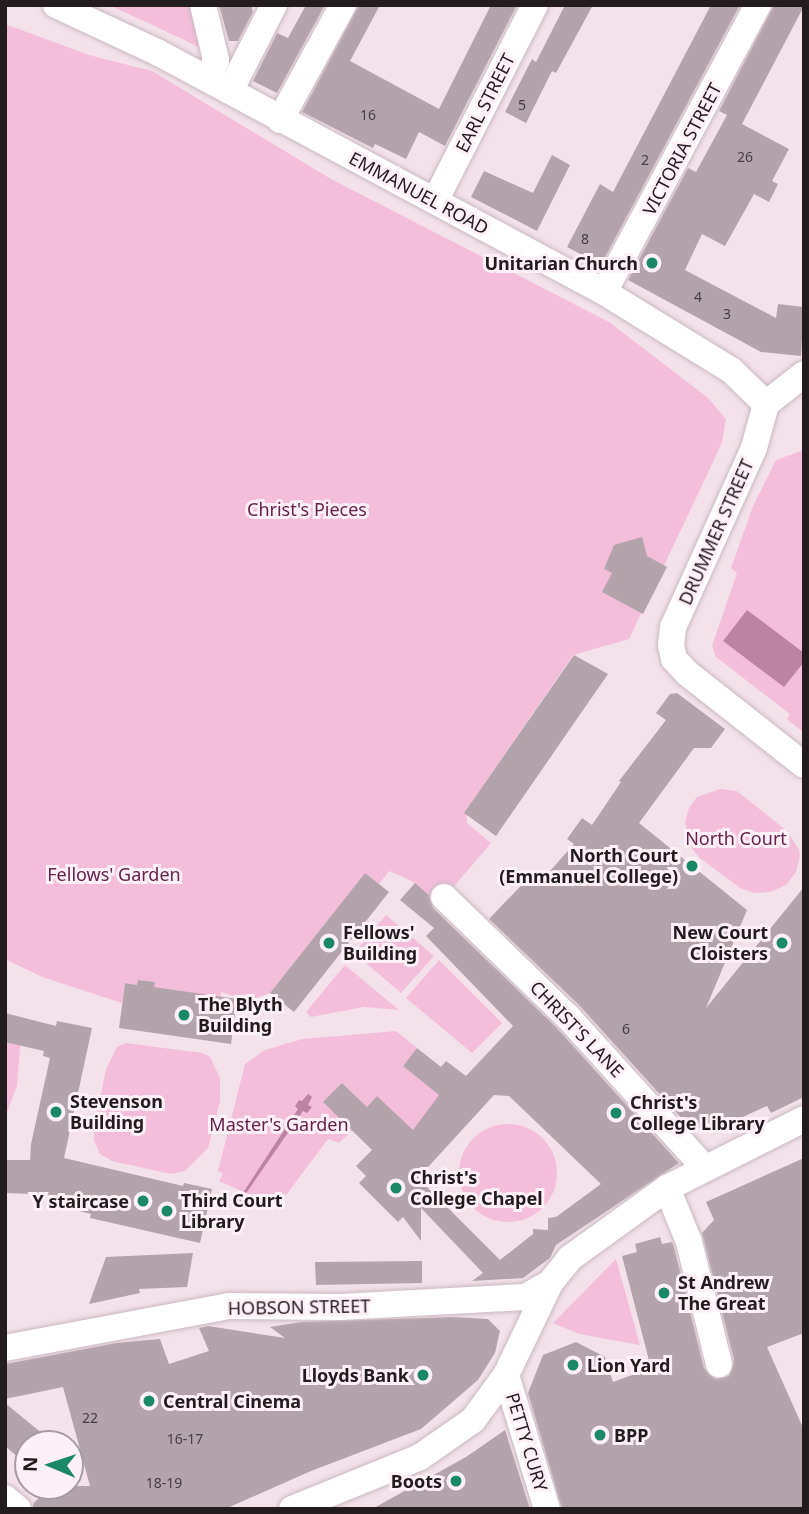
<!DOCTYPE html>
<html>
<head>
<meta charset="utf-8">
<style>
  body { margin:0 }
  #map { position:relative; width:809px; height:1514px; overflow:hidden; background:#f3e2ea; font-family:"Noto Sans",sans-serif }
  div>[style] { position:absolute }
  .green>* { inset:0; background:#f4beda }
  .round { border-radius:50% }
  .water>* { inset:0; background:#bc84a1 }
  .building>* { inset:0; background:#b3a3ab }
  .roads { filter:drop-shadow(0 0 2px #cab9c2) drop-shadow(0 0 2px #cab9c2) }
  .street>* { height:26px; margin:-13px; padding:0 13px; transform-origin:13px; border-radius:13px; background:#fff }
  .dots>* { width:19px; height:19px; translate:-50% -50%; box-sizing:border-box; border:4px solid #fef0f7; border-radius:50% }
  span { translate:-50% -50%; white-space:nowrap; text-align:center; line-height:1.15; -webkit-text-stroke:6px #fef0f7; paint-order:stroke }
  .number-label { font-size:14px; color:#463e42 }
  .number-label span { -webkit-text-stroke-width:0 }
  .street-label { font-size:18px; color:#221c1f }
  .poi-label { font-size:18px; color:#221c1f; font-weight:700 }
  .right { translate:-100% -50%; text-align:right }
  .left { translate:0 -50%; text-align:left }
  .park-label { font-size:18px; color:#66224b }
  .frame { position:absolute; inset:0; border:7px solid #221c1f; pointer-events:none }
  .north { position:absolute; left:14px; top:1430px; width:70px; height:70px; box-sizing:border-box; background:#fef0f7; border:2px solid #a69ba1; border-radius:50%; rotate:272deg; font-size:19px; font-weight:700; line-height:28px; text-align:center; color:#221c1f }
  .north::after { content:''; display:block; margin:auto; width:24px; height:32px; background:#1c8966; clip-path:polygon(50% 0,100% 100%,50% 72%,0 100%) }
</style>
</head>
<body>
<div id="map">
  <div class="green">
    <div style="clip-path:polygon(109px 5px,193px 5px,201px 48px,165px 31px)"></div>
    <div style="clip-path:polygon(5px 24px,89px 55px,152px 71px,331px 179px,609px 322px,707px 397px,726px 419px,722px 442px,708px 473px,629px 639px,573px 655px,466px 810px,467px 823px,491px 843px,439px 904px,415px 883px,401px 876px,389px 871px,379px 884px,365px 873px,270px 993px,249px 1001px,221px 992px,220px 997px,154px 987px,154px 982px,139px 980px,137px 985px,125px 983px,122px 1003px,42px 977px,5px 959px)"></div>
    <div style="clip-path:polygon(804px 450px,804px 733px,787px 719px,790px 714px,716px 657px,712px 646px,737px 573px,731px 568px,753px 506px,776px 460px)"></div>
    <div style="clip-path:polygon(720px 789px,737px 791px,787px 831px,799px 850px,800px 856px,796px 872px,786px 885px,770px 892px,755px 893px,740px 888px,700px 858px,689px 845px,685px 822px,689px 808px,697px 797px)"></div>
    <div style="clip-path:polygon(386px 915px,434px 956px,401px 993px,354px 953px)"></div>
    <div style="clip-path:polygon(439px 960px,502px 1023px,472px 1053px,406px 998px)"></div>
    <div style="clip-path:polygon(345px 965px,399px 1010px,364px 1007px,311px 1017px,306px 1012px)"></div>
    <div style="clip-path:polygon(396px 1031px,417px 1048px,403px 1066px,445px 1099px,401px 1150px,377px 1097px,367px 1107px,342px 1083px,324px 1102px,353px 1130px,339px 1143px,328px 1139px,277px 1207px,219px 1181px,223px 1174px,218px 1171px,245px 1064px,265px 1050px,302px 1039px)"></div>
    <div style="clip-path:polygon(5px 1032px,21px 1034px,17px 1086px,5px 1117px)"></div>
    <div style="clip-path:polygon(126px 1043px,202px 1053px,210px 1057px,220px 1078px,220px 1101px,208px 1148px,185px 1171px,171px 1174px,112px 1161px,100px 1154px,94px 1141px,95px 1124px,106px 1069px,117px 1047px)"></div>
    <div class="round" style="left:459px;top:1124px;width:98px;height:98px"></div>
    <div style="clip-path:polygon(616px 1259px,640px 1345px,579px 1334px,553px 1323px)"></div>
  </div>
  <div class="water">
    <div style="clip-path:polygon(747px 610px,804px 653px,804px 662px,784px 687px,723px 641px)"></div>
    <div style="clip-path:polygon(308px 1094px,312px 1097px,308px 1105px,312px 1107px,307px 1113px,303px 1111px,240px 1202px,239px 1199px,298px 1109px,295px 1106px,299px 1100px,302px 1101px)"></div>
  </div>
  <div class="building">
    <div style="clip-path:polygon(219px 5px,251px 5px,253px 12px,238px 41px,229px 41px)"></div>
    <div style="clip-path:polygon(306px 5px,325px 5px,277px 93px,253px 81px,277px 33px,288px 38px)"></div>
    <div style="clip-path:polygon(359px 5px,380px 5px,350px 61px,439px 109px,491px 5px,517px 5px,445px 146px,419px 132px,406px 159px,375px 144px,373px 148px,302px 112px)"></div>
    <div style="clip-path:polygon(565px 5px,593px 5px,556px 73px,552px 71px,526px 123px,505px 112px,532px 59px,536px 62px)"></div>
    <div style="clip-path:polygon(711px 5px,740px 5px,601px 265px,567px 247px,600px 184px,613px 192px)"></div>
    <div style="clip-path:polygon(774px 5px,804px 6px,742px 124px,789px 149px,772px 181px,778px 184px,769px 202px,754px 194px,725px 246px,702px 234px,685px 270px,776px 318px,778px 304px,804px 307px,801px 356px,761px 352px,628px 280px,688px 168px,696px 172px,727px 115px,719px 111px)"></div>
    <div style="clip-path:polygon(552px 155px,570px 165px,537px 231px,471px 197px,484px 171px,533px 193px)"></div>
    <div style="clip-path:polygon(642px 537px,647px 556px,667px 567px,643px 614px,602px 592px,612px 573px,604px 569px,614px 545px)"></div>
    <div style="clip-path:polygon(574px 655px,608px 674px,496px 836px,464px 813px)"></div>
    <div style="clip-path:polygon(677px 693px,725px 729px,711px 748px,694px 748px,639px 823px,747px 910px,706px 1008px,804px 887px,804px 1097px,771px 1113px,767px 1106px,723px 1126px,719px 1118px,693px 1131px,579px 1005px,489px 919px,535px 871px,543px 879px,574px 844px,567px 839px,582px 818px,592px 825px,621px 782px,619px 781px,666px 720px,656px 713px,670px 694px)"></div>
    <div style="clip-path:polygon(365px 873px,389px 892px,294px 1012px,270px 993px)"></div>
    <div style="clip-path:polygon(evenodd,415px 883px,429px 895px,433px 908px,556px 1027px,679px 1163px,556px 1245px,550px 1258px,523px 1278px,472px 1281px,483px 1273px,421px 1208px,421px 1241px,403px 1217px,398px 1222px,359px 1183px,366px 1176px,356px 1166px,372px 1150px,323px 1102px,342px 1083px,367px 1107px,377px 1096px,413px 1130px,439px 1095px,403px 1066px,417px 1048px,441px 1067px,446px 1061px,466px 1076px,513px 1026px,426px 936px,434px 928px,400px 900px,415px 883px,494px 1095px,509px 1096px,601px 1184px,556px 1217px,548px 1218px,548px 1230px,533px 1229px,533px 1234px,500px 1260px,418px 1178px,494px 1095px)"></div>
    <div style="clip-path:polygon(138px 980px,155px 982px,154px 987px,237px 999px,231px 1044px,119px 1028px,125px 983px,137px 985px)"></div>
    <div style="clip-path:polygon(5px 1013px,56px 1026px,57px 1021px,92px 1028px,64px 1158px,183px 1186px,184px 1183px,212px 1189px,200px 1243px,90px 1218px,91px 1214px,75px 1210px,78px 1196px,5px 1193px,5px 1160px,30px 1160px,31px 1144px,50px 1058px,43px 1056px,44px 1051px,5px 1042px)"></div>
    <div style="clip-path:polygon(804px 1158px,804px 1333px,767px 1347px,804px 1430px,804px 1509px,562px 1509px,528px 1393px,543px 1355px,576px 1342px,605px 1357px,613px 1382px,651px 1368px,622px 1256px,637px 1252px,635px 1244px,660px 1237px,662px 1244px,672px 1242px,674px 1247px,704px 1368px,715px 1379px,729px 1376px,734px 1360px,702px 1233px,714px 1220px,706px 1202px)"></div>
    <div style="clip-path:polygon(193px 1253px,187px 1287px,139px 1289px,140px 1293px,89px 1304px,106px 1257px)"></div>
    <div style="clip-path:polygon(422px 1261px,422px 1283px,316px 1285px,315px 1262px)"></div>
    <div style="clip-path:polygon(452px 1317px,488px 1319px,500px 1331px,495px 1353px,478px 1380px,421px 1429px,311px 1471px,225px 1509px,33px 1509px,33px 1504px,50px 1486px,90px 1486px,63px 1387px,5px 1399px,5px 1364px,116px 1343px,160px 1339px,169px 1364px,209px 1351px,199px 1328px,208px 1326px,285px 1338px,270px 1327px,301px 1322px)"></div>
    <div style="clip-path:polygon(5px 1403px,55px 1444px,28px 1444px,28px 1466px,5px 1446px)"></div>
    <div style="clip-path:polygon(505px 1430px,530px 1509px,372px 1509px,466px 1457px)"></div>
  </div>
  <div class="roads">
    <div class="street">
      <div style="left:56px;top:5px;width:111px;rotate:25deg"></div>
      <div style="left:157px;top:52px;width:507px;rotate:28.23deg"></div>
      <div style="left:604px;top:292px;width:149px;rotate:31.6deg"></div>
      <div style="left:731px;top:370px;width:49px;rotate:44.2deg"></div>
      <div style="left:203px;top:5px;width:57px;rotate:76.7deg"></div>
      <div style="left:216px;top:60px;width:21px;rotate:113deg"></div>
      <div style="left:230px;top:91px;width:97px;rotate:-62.9deg"></div>
      <div style="left:280px;top:120px;width:131px;rotate:-61.3deg"></div>
      <div style="left:435px;top:201px;width:220px;rotate:-63deg"></div>
      <div style="left:604px;top:292px;width:326px;rotate:-61.8deg"></div>
      <div style="left:766px;top:404px;width:46px;rotate:105.3deg"></div>
      <div style="left:754px;top:448px;width:196px;rotate:114.3deg"></div>
      <div style="left:673px;top:627px;width:18px;rotate:96deg"></div>
      <div style="left:671px;top:645px;width:14px;rotate:78deg"></div>
      <div style="left:674px;top:659px;width:19px;rotate:47deg"></div>
      <div style="left:687px;top:673px;width:149px;rotate:38.2deg"></div>
      <div style="left:766px;top:404px;width:48px;rotate:-38.3deg"></div>
      <div style="left:444px;top:897px;width:171px;rotate:44.1deg"></div>
      <div style="left:567px;top:1016px;width:204px;rotate:47.8deg"></div>
      <div style="left:667px;top:1188px;width:58px;rotate:67.8deg"></div>
      <div style="left:689px;top:1242px;width:126px;rotate:76.2deg"></div>
      <div style="left:5px;top:1348px;width:228px;rotate:-10.6deg"></div>
      <div style="left:229px;top:1306px;width:111px;rotate:0.5deg"></div>
      <div style="left:340px;top:1307px;width:185px;rotate:-3.1deg"></div>
      <div style="left:525px;top:1297px;width:29px;rotate:-29deg"></div>
      <div style="left:506px;top:1375px;width:140px;rotate:73deg"></div>
      <div style="left:5px;top:1498px;width:17px;rotate:40deg"></div>
      <div style="left:292px;top:1509px;width:138px;rotate:-22.1deg"></div>
      <div style="left:420px;top:1457px;width:65px;rotate:-34.9deg"></div>
      <div style="left:473px;top:1420px;width:56px;rotate:-53.7deg"></div>
      <div style="left:506px;top:1375px;width:102px;rotate:-64.4deg"></div>
      <div style="left:550px;top:1283px;width:32px;rotate:-51deg"></div>
      <div style="left:570px;top:1258px;width:120px;rotate:-35.8deg"></div>
      <div style="left:667px;top:1188px;width:153px;rotate:-26.7deg"></div>
    </div>
  </div>
  <div class="dots">
    <div style="left:652px;top:263px;background:#1c8966"></div>
    <div style="left:692px;top:866px;background:#1c8966"></div>
    <div style="left:329px;top:943px;background:#1c8966"></div>
    <div style="left:782px;top:943px;background:#1c8966"></div>
    <div style="left:184px;top:1015px;background:#1c8966"></div>
    <div style="left:56px;top:1112px;background:#1c8966"></div>
    <div style="left:616px;top:1113px;background:#1c8966"></div>
    <div style="left:396px;top:1188px;background:#1c8966"></div>
    <div style="left:143px;top:1201px;background:#1c8966"></div>
    <div style="left:167px;top:1211px;background:#1c8966"></div>
    <div style="left:664px;top:1293px;background:#1c8966"></div>
    <div style="left:573px;top:1365px;background:#1c8966"></div>
    <div style="left:423px;top:1375px;background:#1c8966"></div>
    <div style="left:149px;top:1401px;background:#1c8966"></div>
    <div style="left:600px;top:1435px;background:#1c8966"></div>
    <div style="left:456px;top:1481px;background:#1c8966"></div>
  </div>
  <div class="number-label">
    <span style="left:522px;top:105px">5</span>
    <span style="left:368px;top:115px">16</span>
    <span style="left:745px;top:157px">26</span>
    <span style="left:645px;top:160px">2</span>
    <span style="left:585px;top:239px">8</span>
    <span style="left:698px;top:297px">4</span>
    <span style="left:727px;top:314px">3</span>
    <span style="left:626px;top:1029px">6</span>
    <span style="left:90px;top:1418px">22</span>
    <span style="left:185px;top:1439px">16-17</span>
    <span style="left:164px;top:1483px">18-19</span>
  </div>
  <div class="street-label">
    <span style="left:485px;top:103px;rotate:-63deg">EARL STREET</span>
    <span style="left:682px;top:149px;rotate:-62deg">VICTORIA STREET</span>
    <span style="left:419px;top:193px;rotate:28deg">EMMANUEL ROAD</span>
    <span style="left:716px;top:532px;rotate:-66deg">DRUMMER STREET</span>
    <span style="left:577px;top:1029px;rotate:46deg">CHRIST'S LANE</span>
    <span style="left:299px;top:1307px;rotate:-1deg">HOBSON STREET</span>
    <span style="left:527px;top:1442px;rotate:73deg">PETTY CURY</span>
  </div>
  <div class="poi-label">
    <span class="right" style="left:638px;top:263px">Unitarian Church</span>
    <span class="right" style="left:678px;top:866px">North Court<br>(Emmanuel College)</span>
    <span class="left" style="left:343px;top:943px">Fellows'<br>Building</span>
    <span class="right" style="left:768px;top:943px">New Court<br>Cloisters</span>
    <span class="left" style="left:198px;top:1015px">The Blyth<br>Building</span>
    <span class="left" style="left:70px;top:1112px">Stevenson<br>Building</span>
    <span class="left" style="left:630px;top:1113px">Christ's<br>College Library</span>
    <span class="left" style="left:410px;top:1188px">Christ's<br>College Chapel</span>
    <span class="right" style="left:129px;top:1201px">Y staircase</span>
    <span class="left" style="left:181px;top:1211px">Third Court<br>Library</span>
    <span class="left" style="left:678px;top:1293px">St Andrew<br>The Great</span>
    <span class="left" style="left:587px;top:1365px">Lion Yard</span>
    <span class="right" style="left:409px;top:1375px">Lloyds Bank</span>
    <span class="left" style="left:163px;top:1401px">Central Cinema</span>
    <span class="left" style="left:614px;top:1435px">BPP</span>
    <span class="right" style="left:442px;top:1481px">Boots</span>
  </div>
  <div class="park-label">
    <span style="left:307px;top:509px">Christ's Pieces</span>
    <span style="left:736px;top:838px">North Court</span>
    <span style="left:114px;top:874px">Fellows' Garden</span>
    <span style="left:279px;top:1124px">Master's Garden</span>
  </div>
  <div class="frame"></div>
  <div class="north">N</div>
</div>
</body>
</html>
